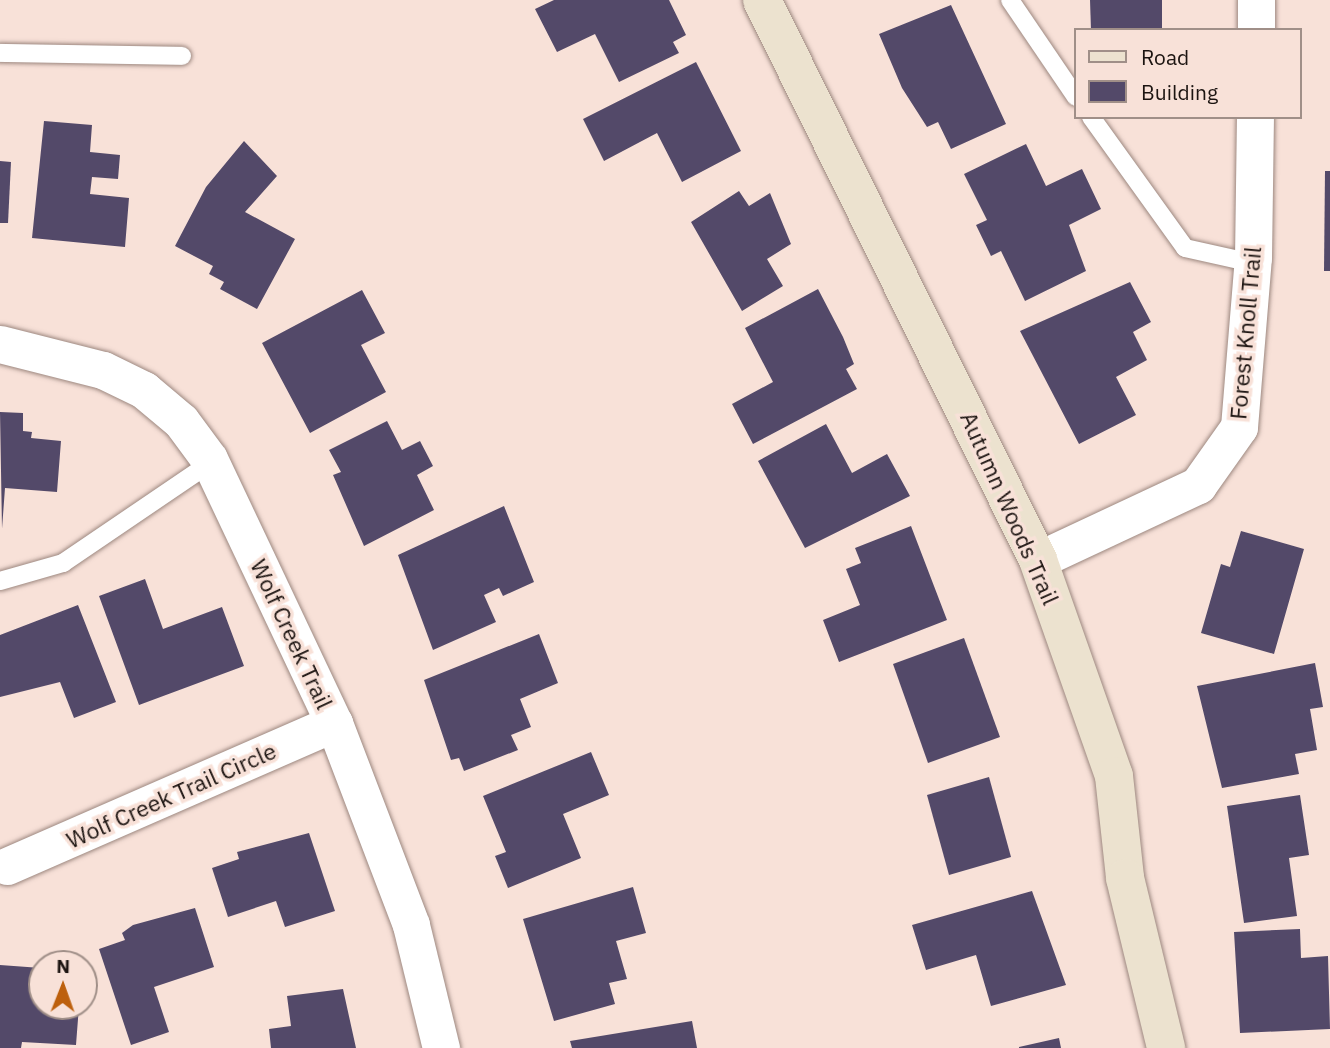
<!DOCTYPE html>
<html>
<head>
<meta charset="utf-8">
<style>
  body { margin:0 }
  #map { position:relative; width:1330px; height:1048px; overflow:hidden; background:#f8e1d8; font-family:"IBM Plex Sans",sans-serif }
  div>[style] { position:absolute }
  .building>* { inset:0; background:#534969 }
  .roads { filter:drop-shadow(0 0 2px #9d8880) drop-shadow(0 0 2px #9d8880) }
  .lane>* { height:18px; margin:-9px; padding:0 9px; transform-origin:9px; border-radius:9px; background:#fff }
  .street>* { height:37px; margin:-18.5px; padding:0 18.5px; transform-origin:18.5px; border-radius:18.5px; background:#fff }
  .secondary>* { height:38px; margin:-19px; padding:0 19px; transform-origin:19px; border-radius:19px; background:#ece2cf }
  span { translate:-50% -50%; white-space:nowrap; text-align:center; line-height:1.15; -webkit-text-stroke:7px #f8e1d8; paint-order:stroke }
  .street-label { font-size:23px; color:#1c1411 }
  .legend { position:absolute; left:1074px; top:28px; width:228px; height:91px; box-sizing:border-box; background:#f8e1d8; border:2px solid #a08f88; margin:0; padding:9px 12px; list-style:none; font-size:21px; color:#1c1411 }
  .legend li { display:flex; align-items:center; gap:14px; height:35px }
  .legend b { width:35px; border:2px solid #a08f88 }
  .north { position:absolute; left:28px; top:950px; width:70px; height:70px; box-sizing:border-box; background:#f8e1d8; border:2px solid #a08f88; border-radius:50%; rotate:1deg; font-size:19px; font-weight:700; line-height:28px; text-align:center; color:#1c1411 }
  .north::after { content:''; display:block; margin:auto; width:24px; height:32px; background:#bd600d; clip-path:polygon(50% 0,100% 100%,50% 72%,0 100%) }
</style>
</head>
<body>
<div id="map">
  <div class="building">
    <div style="clip-path:polygon(554px 0,669px 0,686px 35px,673px 42px,679px 53px,619px 82px,595px 34px,557px 52px,535px 9px)"></div>
    <div style="clip-path:polygon(1090px 0,1162px 0,1162px 30px,1091px 30px)"></div>
    <div style="clip-path:polygon(951px 5px,1006px 124px,951px 149px,938px 122px,927px 127px,902px 88px,879px 34px)"></div>
    <div style="clip-path:polygon(696px 62px,741px 151px,682px 182px,657px 133px,604px 161px,583px 119px)"></div>
    <div style="clip-path:polygon(44px 121px,92px 125px,90px 152px,120px 155px,118px 179px,92px 177px,90px 194px,129px 198px,125px 247px,32px 238px)"></div>
    <div style="clip-path:polygon(244px 141px,277px 176px,245px 212px,295px 239px,257px 309px,220px 289px,224px 282px,209px 274px,213px 266px,175px 246px,206px 187px)"></div>
    <div style="clip-path:polygon(1026px 144px,1046px 186px,1082px 169px,1101px 209px,1069px 225px,1086px 271px,1025px 301px,1001px 251px,991px 256px,976px 225px,987px 220px,964px 174px)"></div>
    <div style="clip-path:polygon(0 161px,11px 162px,8px 223px,0 223px)"></div>
    <div style="clip-path:polygon(1325px 171px,1330px 171px,1330px 271px,1324px 271px)"></div>
    <div style="clip-path:polygon(739px 191px,749px 206px,770px 193px,791px 244px,767px 259px,783px 286px,742px 311px,691px 222px)"></div>
    <div style="clip-path:polygon(1130px 282px,1151px 322px,1133px 332px,1147px 360px,1116px 377px,1136px 415px,1079px 444px,1020px 331px)"></div>
    <div style="clip-path:polygon(818px 289px,843px 337px,854px 364px,846px 369px,857px 389px,753px 444px,732px 404px,773px 382px,745px 328px)"></div>
    <div style="clip-path:polygon(362px 290px,385px 333px,361px 345px,386px 392px,310px 433px,262px 343px)"></div>
    <div style="clip-path:polygon(0 412px,23px 413px,23px 431px,32px 432px,31px 438px,61px 441px,57px 492px,5px 488px,2px 529px)"></div>
    <div style="clip-path:polygon(387px 421px,402px 450px,420px 441px,433px 466px,417px 475px,434px 510px,364px 546px,333px 475px,341px 472px,329px 450px)"></div>
    <div style="clip-path:polygon(826px 424px,852px 473px,887px 454px,910px 496px,805px 548px,758px 461px)"></div>
    <div style="clip-path:polygon(504px 506px,534px 582px,503px 596px,499px 588px,484px 595px,496px 622px,433px 650px,398px 555px)"></div>
    <div style="clip-path:polygon(911px 526px,947px 620px,839px 662px,823px 620px,860px 605px,846px 569px,861px 563px,855px 548px)"></div>
    <div style="clip-path:polygon(1241px 531px,1304px 549px,1274px 654px,1201px 633px,1221px 564px,1230px 567px)"></div>
    <div style="clip-path:polygon(145px 579px,163px 629px,222px 607px,244px 666px,139px 705px,99px 596px)"></div>
    <div style="clip-path:polygon(78px 605px,116px 702px,74px 718px,60px 682px,0 697px,0 635px)"></div>
    <div style="clip-path:polygon(539px 634px,558px 683px,520px 699px,531px 727px,511px 735px,518px 750px,464px 771px,459px 758px,451px 760px,424px 680px)"></div>
    <div style="clip-path:polygon(964px 638px,1000px 737px,928px 763px,893px 664px)"></div>
    <div style="clip-path:polygon(1315px 663px,1323px 707px,1310px 709px,1317px 750px,1295px 754px,1299px 774px,1222px 788px,1197px 686px)"></div>
    <div style="clip-path:polygon(591px 752px,609px 795px,563px 814px,581px 858px,508px 888px,495px 856px,506px 852px,483px 796px)"></div>
    <div style="clip-path:polygon(989px 777px,1011px 857px,949px 875px,927px 795px)"></div>
    <div style="clip-path:polygon(1300px 795px,1309px 855px,1289px 858px,1297px 916px,1244px 923px,1227px 806px)"></div>
    <div style="clip-path:polygon(309px 833px,335px 911px,285px 927px,276px 901px,228px 917px,212px 868px,239px 859px,237px 852px)"></div>
    <div style="clip-path:polygon(633px 887px,646px 933px,616px 941px,627px 979px,609px 983px,615px 1004px,554px 1021px,523px 919px)"></div>
    <div style="clip-path:polygon(1032px 891px,1066px 985px,991px 1006px,976px 955px,926px 970px,912px 925px)"></div>
    <div style="clip-path:polygon(195px 908px,214px 967px,154px 987px,169px 1032px,131px 1045px,99px 949px,125px 940px,122px 933px,133px 925px)"></div>
    <div style="clip-path:polygon(1300px 929px,1301px 958px,1328px 956px,1330px 1029px,1240px 1033px,1234px 932px)"></div>
    <div style="clip-path:polygon(0 965px,41px 968px,42px 1006px,79px 1006px,76px 1045px,22px 1042px,21px 1048px,0 1048px)"></div>
    <div style="clip-path:polygon(343px 989px,356px 1048px,271px 1048px,269px 1029px,291px 1026px,287px 996px)"></div>
    <div style="clip-path:polygon(692px 1021px,697px 1048px,572px 1048px,570px 1041px)"></div>
    <div style="clip-path:polygon(1059px 1038px,1061px 1048px,1019px 1048px,1019px 1047px)"></div>
  </div>
  <div class="roads">
    <div class="lane">
      <div style="left:1010px;top:0;width:117px;rotate:55.8deg"></div>
      <div style="left:0;top:53px;width:182px;rotate:0.9deg"></div>
      <div style="left:1091px;top:117px;width:161px;rotate:54.3deg"></div>
      <div style="left:1185px;top:248px;width:69px;rotate:12.6deg"></div>
      <div style="left:0;top:581px;width:66px;rotate:-15.9deg"></div>
      <div style="left:63px;top:563px;width:178px;rotate:-34.2deg"></div>
    </div>
    <div class="street">
      <div style="left:1256px;top:30px;width:30px;rotate:-90deg"></div>
      <div style="left:0;top:344px;width:106px;rotate:14.2deg"></div>
      <div style="left:103px;top:370px;width:46px;rotate:26deg"></div>
      <div style="left:144px;top:390px;width:48px;rotate:40deg"></div>
      <div style="left:181px;top:421px;width:47px;rotate:53.6deg"></div>
      <div style="left:209px;top:459px;width:292px;rotate:64.7deg"></div>
      <div style="left:334px;top:723px;width:216px;rotate:69.1deg"></div>
      <div style="left:411px;top:925px;width:127px;rotate:76.3deg"></div>
      <div style="left:1038px;top:560px;width:177px;rotate:-25.1deg"></div>
      <div style="left:1198px;top:485px;width:71px;rotate:-54.7deg"></div>
      <div style="left:1239px;top:427px;width:170px;rotate:-85.3deg"></div>
      <div style="left:1253px;top:258px;width:141px;rotate:-89.2deg"></div>
      <div style="left:7px;top:866px;width:357px;rotate:-23.6deg"></div>
    </div>
    <div class="secondary">
      <div style="left:762px;top:0;width:624px;rotate:63.76deg"></div>
      <div style="left:1038px;top:560px;width:229px;rotate:70.6deg"></div>
      <div style="left:1114px;top:776px;width:103px;rotate:83.8deg"></div>
      <div style="left:1125px;top:878px;width:175px;rotate:76.4deg"></div>
    </div>
  </div>
  <div class="street-label">
    <span style="left:1245px;top:333px;rotate:-85deg">Forest Knoll Trail</span>
    <span style="left:1010px;top:508px;rotate:66deg">Autumn Woods Trail</span>
    <span style="left:292px;top:634px;rotate:65deg">Wolf Creek Trail</span>
    <span style="left:171px;top:795px;rotate:-24deg">Wolf Creek Trail Circle</span>
  </div>
  <ul class="legend">
  <li><b style="height:9px;background:#ece2cf"></b>Road</li>
  <li><b style="height:19px;background:#534969"></b>Building</li>
  </ul>
  <div class="north">N</div>
</div>
</body>
</html>
